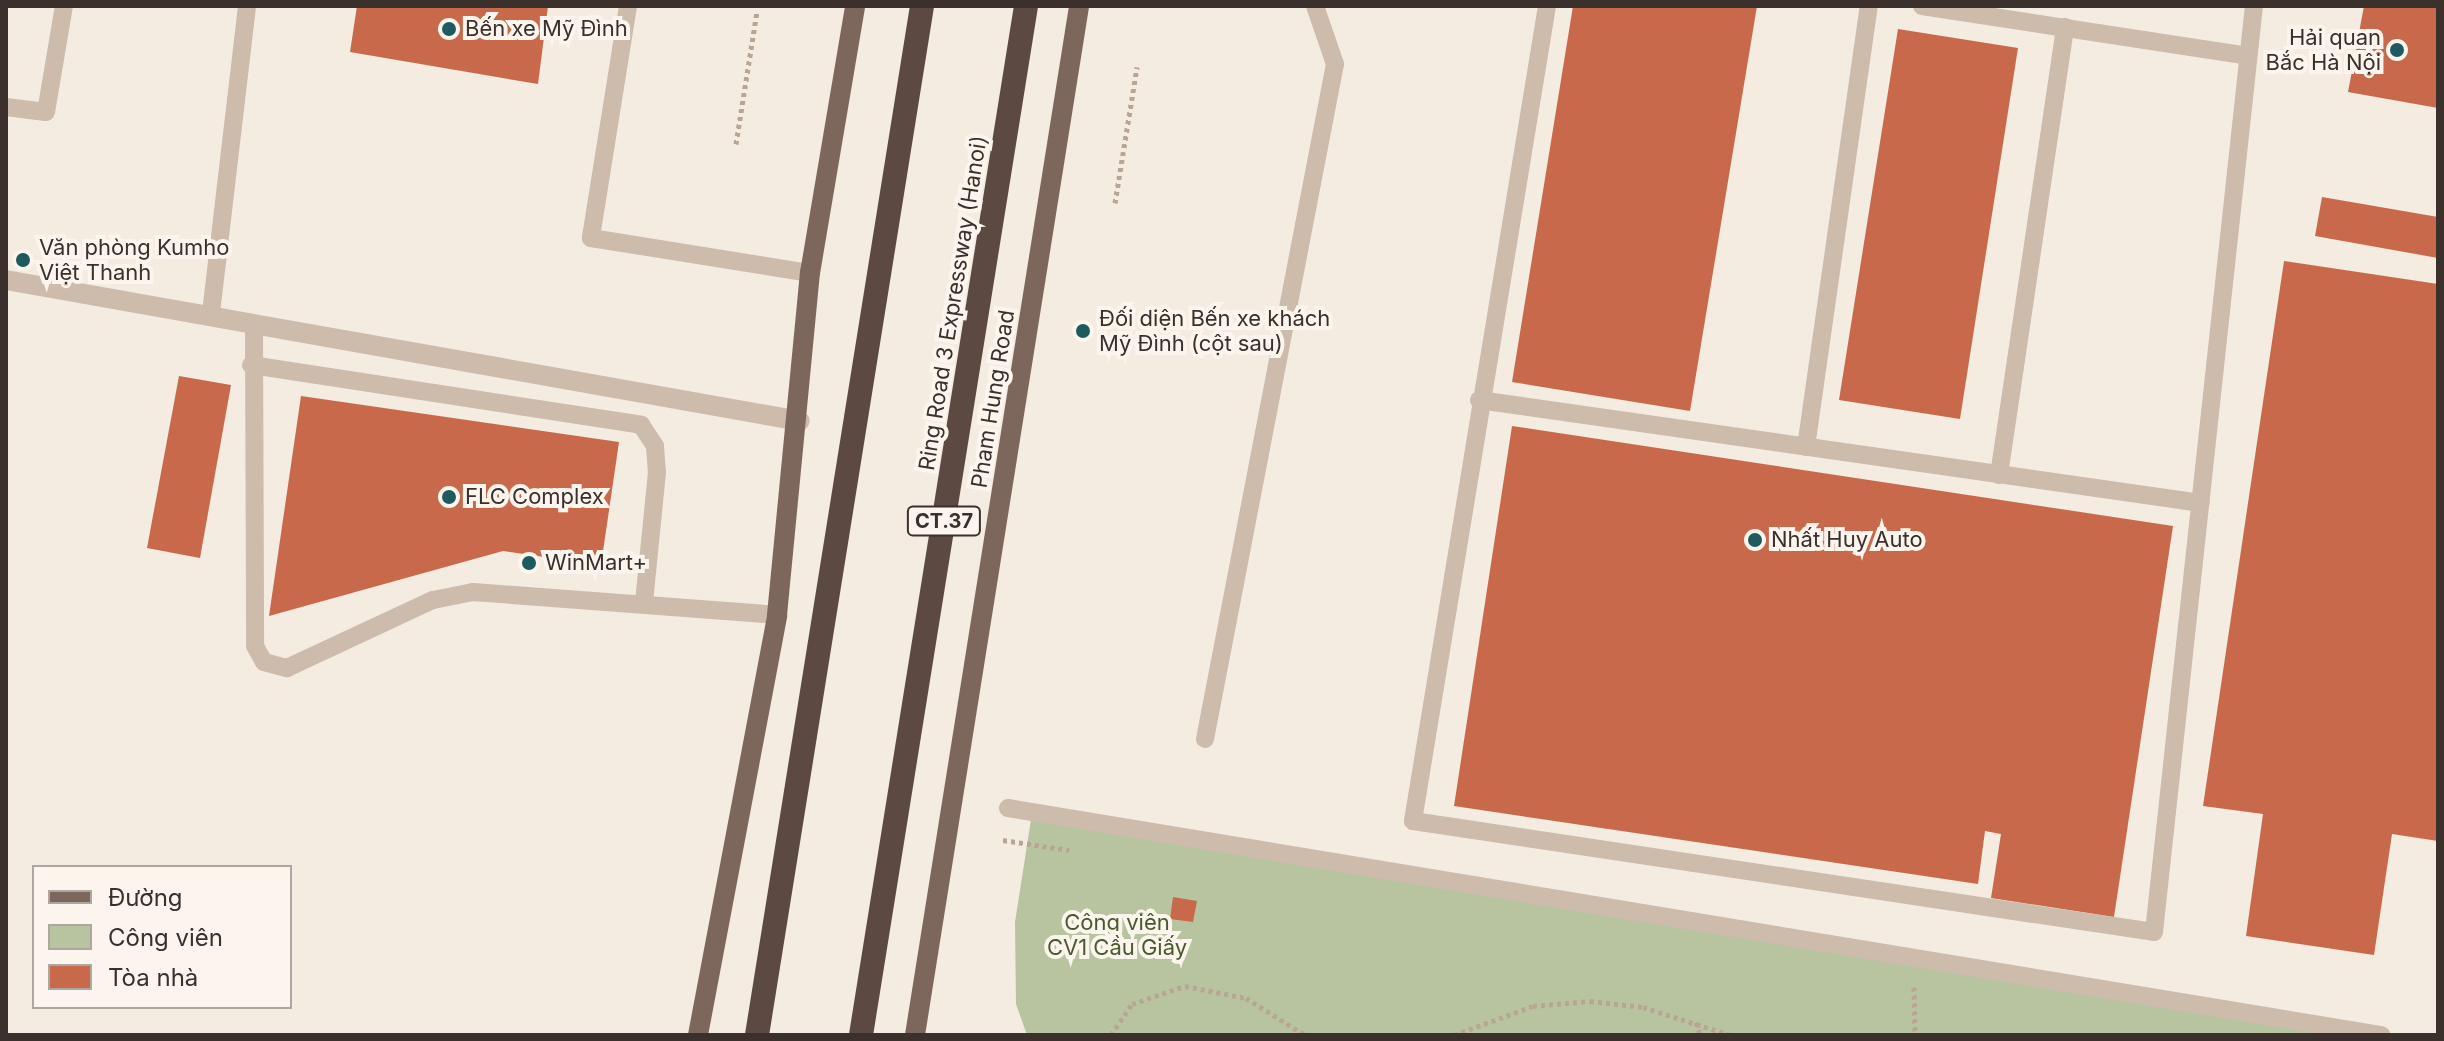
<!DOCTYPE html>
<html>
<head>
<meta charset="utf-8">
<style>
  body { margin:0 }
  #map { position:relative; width:2444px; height:1041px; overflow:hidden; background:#f4ebe1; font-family:Inter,sans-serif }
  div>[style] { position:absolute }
  .green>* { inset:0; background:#b8c4a0 }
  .building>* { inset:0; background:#c8694b }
  .path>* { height:5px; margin-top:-2.5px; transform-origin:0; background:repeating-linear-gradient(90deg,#b9a596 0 4px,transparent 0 8px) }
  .lane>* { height:18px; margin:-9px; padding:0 9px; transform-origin:9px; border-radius:9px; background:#cdbbac }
  .street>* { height:20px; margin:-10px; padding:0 10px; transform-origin:10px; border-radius:10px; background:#cdbbac }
  .primary>* { height:20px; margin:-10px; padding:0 10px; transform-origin:10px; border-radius:10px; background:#7d675c }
  .highway-bridge>* { height:24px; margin:-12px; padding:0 12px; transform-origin:12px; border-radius:12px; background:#5c4a42 }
  .dots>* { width:22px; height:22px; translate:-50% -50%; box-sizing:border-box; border:4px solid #fbf5ee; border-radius:50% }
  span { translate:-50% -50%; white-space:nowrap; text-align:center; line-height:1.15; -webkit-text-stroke:8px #fbf5ee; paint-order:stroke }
  .shield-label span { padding:2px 6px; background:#fbf5ee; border:2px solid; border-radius:6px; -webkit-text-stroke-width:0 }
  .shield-label { font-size:20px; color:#3b302b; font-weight:700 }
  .poi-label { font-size:22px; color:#3b302b }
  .left { translate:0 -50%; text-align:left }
  .right { translate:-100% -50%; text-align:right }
  .street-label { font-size:22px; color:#3b302b }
  .park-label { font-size:22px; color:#4a5a2e }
  .frame { position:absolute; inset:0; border:8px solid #3b302b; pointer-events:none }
  .legend { position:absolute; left:32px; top:865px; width:260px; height:144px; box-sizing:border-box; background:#fbf5ee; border:2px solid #aea6a0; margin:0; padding:10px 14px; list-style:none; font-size:24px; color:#3b302b }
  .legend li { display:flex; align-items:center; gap:16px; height:40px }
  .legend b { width:40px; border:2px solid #aea6a0 }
</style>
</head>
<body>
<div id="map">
  <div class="green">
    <div style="clip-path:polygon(1031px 820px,2371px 1035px,1027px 1035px,1016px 1004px,1015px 922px)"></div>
  </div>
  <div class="building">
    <div style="clip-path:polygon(357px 6px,548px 6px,538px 84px,350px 52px)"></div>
    <div style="clip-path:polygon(1573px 6px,1757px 6px,1690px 411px,1512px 382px)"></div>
    <div style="clip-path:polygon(2364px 6px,2438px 8px,2438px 108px,2348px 92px)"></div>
    <div style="clip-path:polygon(1898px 29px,2018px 48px,1960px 419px,1839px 400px)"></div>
    <div style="clip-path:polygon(2322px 197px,2438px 217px,2438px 258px,2315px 236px)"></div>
    <div style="clip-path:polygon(2284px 261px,2438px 284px,2438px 841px,2392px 834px,2374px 955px,2246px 936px,2263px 814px,2203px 806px)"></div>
    <div style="clip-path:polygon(179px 376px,231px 385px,200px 558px,147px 548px)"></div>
    <div style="clip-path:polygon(301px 396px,619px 442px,601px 565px,503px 551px,269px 616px)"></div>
    <div style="clip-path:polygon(1512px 426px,2173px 526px,2114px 917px,1991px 898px,2001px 834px,1985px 831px,1978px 884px,1454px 806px)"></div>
    <div style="clip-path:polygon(1173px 897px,1197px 901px,1193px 922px,1170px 919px)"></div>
  </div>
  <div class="path">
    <div style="left:736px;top:144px;width:134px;rotate:-81deg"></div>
    <div style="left:1115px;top:203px;width:138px;rotate:-80.8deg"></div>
    <div style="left:1003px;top:840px;width:67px;rotate:8.6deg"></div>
    <div style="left:1914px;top:987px;width:48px;rotate:88.8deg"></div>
    <div style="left:1696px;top:1022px;width:14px;rotate:73deg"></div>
    <div style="left:1111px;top:1035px;width:37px;rotate:-56deg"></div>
    <div style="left:1132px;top:1004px;width:56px;rotate:-18.8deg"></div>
    <div style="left:1185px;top:986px;width:62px;rotate:11.1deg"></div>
    <div style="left:1246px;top:998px;width:70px;rotate:32.1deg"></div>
    <div style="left:1454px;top:1035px;width:84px;rotate:-20.2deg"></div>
    <div style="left:1533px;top:1006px;width:57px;rotate:-5deg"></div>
    <div style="left:1590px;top:1001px;width:53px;rotate:6.5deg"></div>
    <div style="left:1643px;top:1007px;width:91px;rotate:17.8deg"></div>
  </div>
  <div class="lane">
    <div style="left:628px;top:6px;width:235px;rotate:99.1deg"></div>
    <div style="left:591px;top:238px;width:222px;rotate:9.1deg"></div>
    <div style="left:1547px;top:6px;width:826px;rotate:99.34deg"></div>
    <div style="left:1413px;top:821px;width:749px;rotate:8.52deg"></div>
    <div style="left:2154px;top:932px;width:931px;rotate:-83.84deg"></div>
    <div style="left:1922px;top:6px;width:330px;rotate:8.7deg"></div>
    <div style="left:6px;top:107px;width:40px;rotate:7.1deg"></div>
    <div style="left:46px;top:112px;width:108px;rotate:-80.4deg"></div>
    <div style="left:211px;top:313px;width:309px;rotate:-83.3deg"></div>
    <div style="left:254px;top:325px;width:321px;rotate:89.8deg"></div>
    <div style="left:255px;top:646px;width:18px;rotate:61deg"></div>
    <div style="left:264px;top:662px;width:24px;rotate:15deg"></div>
    <div style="left:287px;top:668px;width:161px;rotate:-25deg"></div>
    <div style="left:433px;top:600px;width:41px;rotate:-11.3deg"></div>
    <div style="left:473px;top:592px;width:305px;rotate:4.3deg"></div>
    <div style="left:251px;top:365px;width:395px;rotate:8.7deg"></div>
    <div style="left:641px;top:425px;width:25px;rotate:56deg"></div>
    <div style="left:655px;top:446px;width:26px;rotate:86deg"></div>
    <div style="left:657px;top:472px;width:131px;rotate:95.7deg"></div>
    <div style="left:1479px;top:400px;width:729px;rotate:8.12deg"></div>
    <div style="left:1806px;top:447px;width:445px;rotate:-81.9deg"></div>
    <div style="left:1999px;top:475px;width:453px;rotate:-81.6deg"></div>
    <div style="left:1205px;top:739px;width:687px;rotate:-79.1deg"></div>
    <div style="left:1335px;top:64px;width:61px;rotate:-109deg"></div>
    <div style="left:1008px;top:808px;width:1392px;rotate:9.39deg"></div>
  </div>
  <div class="street">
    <div style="left:6px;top:280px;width:806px;rotate:10.07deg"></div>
  </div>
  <div class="primary">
    <div style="left:698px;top:1035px;width:427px;rotate:-79.3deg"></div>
    <div style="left:777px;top:615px;width:344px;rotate:-84.5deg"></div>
    <div style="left:810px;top:273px;width:271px;rotate:-80.4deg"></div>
    <div style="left:915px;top:1035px;width:1042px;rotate:-80.94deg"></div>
  </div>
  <div class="highway-bridge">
    <div style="left:757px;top:1035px;width:1042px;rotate:-80.89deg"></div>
    <div style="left:861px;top:1035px;width:1042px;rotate:-80.89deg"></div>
  </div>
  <div class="dots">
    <div style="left:449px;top:29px;background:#1f5a5e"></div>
    <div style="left:2397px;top:50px;background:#1f5a5e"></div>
    <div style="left:23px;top:260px;background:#1f5a5e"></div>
    <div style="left:1083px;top:331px;background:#1f5a5e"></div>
    <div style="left:449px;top:497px;background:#1f5a5e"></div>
    <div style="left:1755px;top:540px;background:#1f5a5e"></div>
    <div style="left:529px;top:563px;background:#1f5a5e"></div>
  </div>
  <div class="shield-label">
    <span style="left:944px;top:521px">CT.37</span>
  </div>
  <div class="poi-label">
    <span class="left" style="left:465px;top:29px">Bến xe Mỹ Đình</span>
    <span class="right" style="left:2381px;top:50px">Hải quan<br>Bắc Hà Nội</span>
    <span class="left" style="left:39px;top:260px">Văn phòng Kumho<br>Việt Thanh</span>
    <span class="left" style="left:1099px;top:331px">Đối diện Bến xe khách<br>Mỹ Đình (cột sau)</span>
    <span class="left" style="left:465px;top:497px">FLC Complex</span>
    <span class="left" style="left:1771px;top:540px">Nhất Huy Auto</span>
    <span class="left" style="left:545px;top:563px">WinMart+</span>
  </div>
  <div class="street-label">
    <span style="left:953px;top:303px;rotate:-81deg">Ring Road 3 Expressway (Hanoi)</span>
    <span style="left:993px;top:399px;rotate:-81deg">Pham Hung Road</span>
  </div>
  <div class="park-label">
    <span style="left:1117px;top:935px">Công viên<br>CV1 Cầu Giấy</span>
  </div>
  <div class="frame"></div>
  <ul class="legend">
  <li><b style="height:10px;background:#7d675c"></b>Đường</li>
  <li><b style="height:22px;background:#b8c4a0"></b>Công viên</li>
  <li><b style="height:22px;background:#c8694b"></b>Tòa nhà</li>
  </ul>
</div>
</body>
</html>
